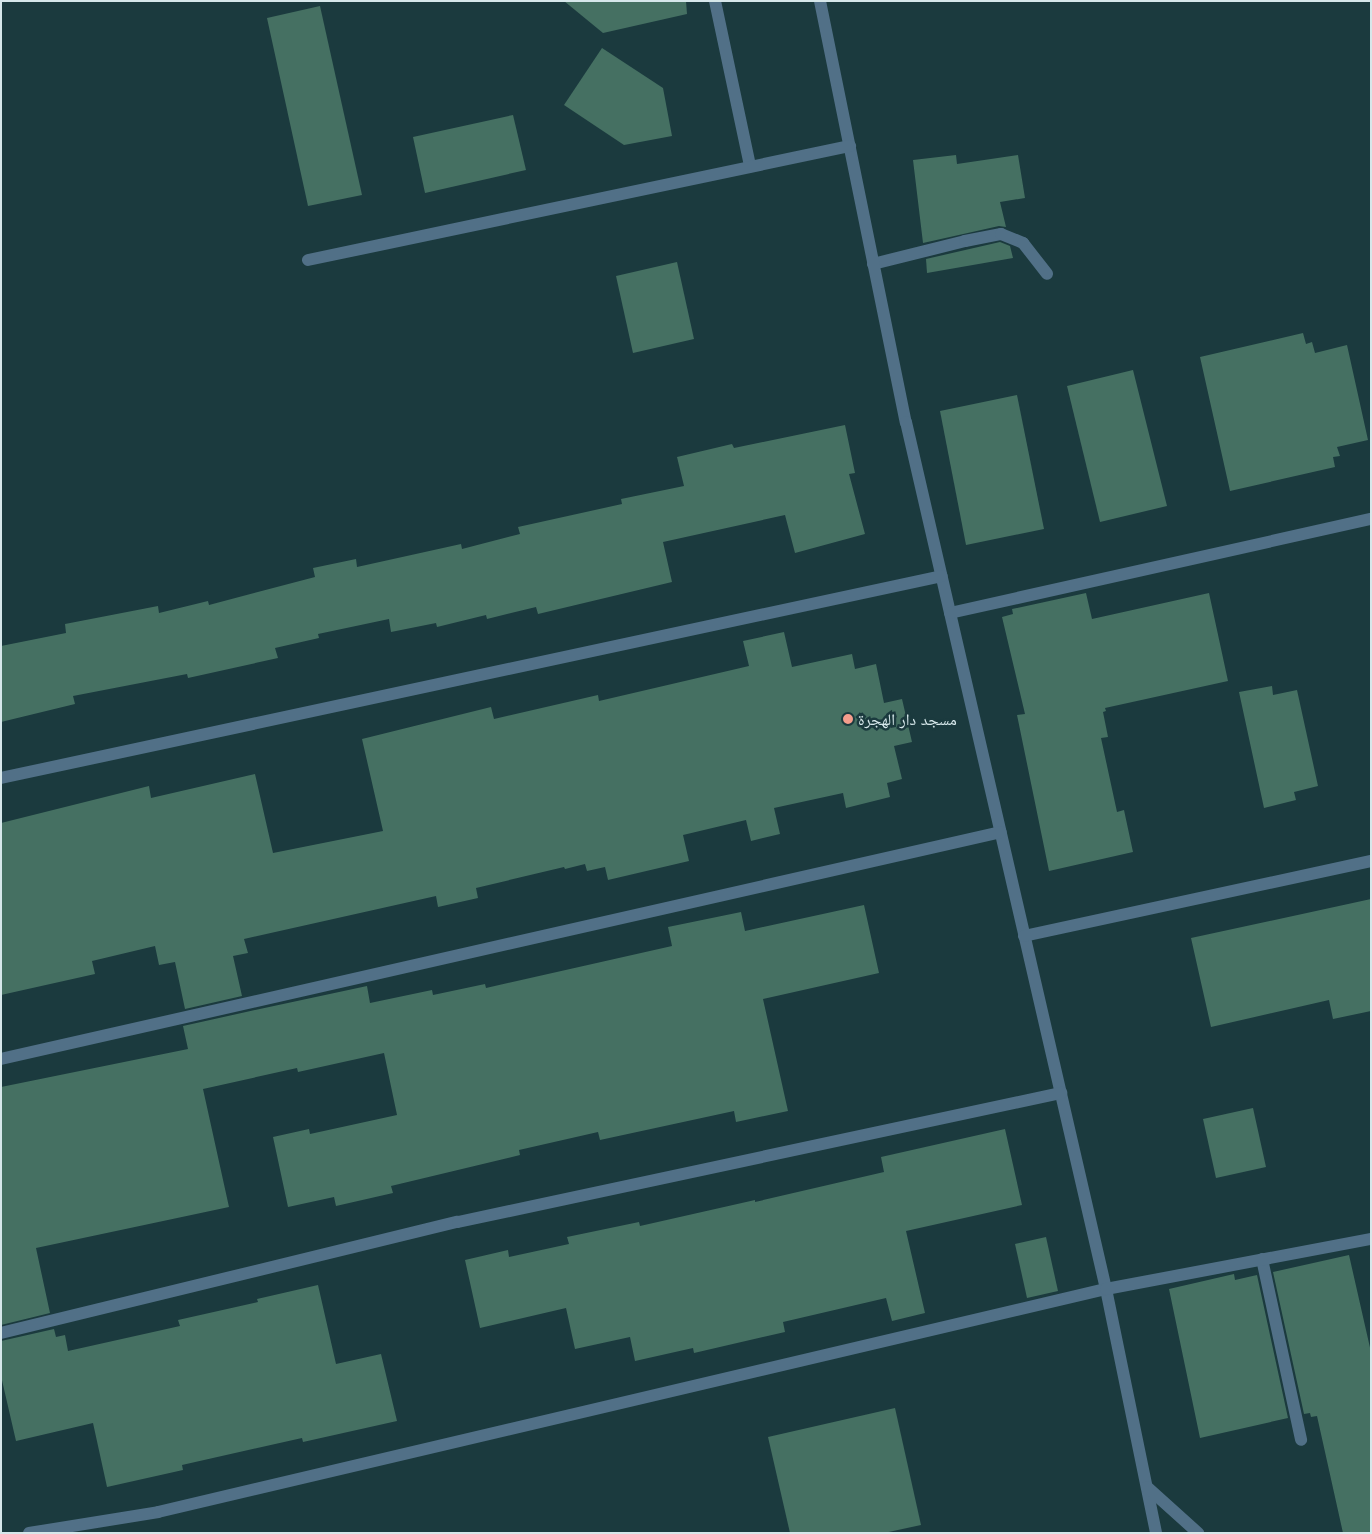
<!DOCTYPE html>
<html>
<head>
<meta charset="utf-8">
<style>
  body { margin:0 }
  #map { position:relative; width:1372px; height:1534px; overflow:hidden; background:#1b3a3e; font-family:"Libre Baskerville","Noto Naskh Arabic",serif }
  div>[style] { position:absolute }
  .building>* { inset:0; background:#457062 }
  .lane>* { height:12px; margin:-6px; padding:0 6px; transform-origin:6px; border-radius:6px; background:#517087 }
  .street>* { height:12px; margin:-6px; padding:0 6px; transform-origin:6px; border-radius:6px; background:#517087 }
  .dots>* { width:14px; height:14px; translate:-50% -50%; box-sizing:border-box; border:2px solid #1b3a3e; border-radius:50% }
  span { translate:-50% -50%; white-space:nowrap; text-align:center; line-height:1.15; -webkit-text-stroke:5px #1b3a3e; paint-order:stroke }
  .poi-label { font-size:16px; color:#d6e7ea }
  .left { translate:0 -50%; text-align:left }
  .frame { position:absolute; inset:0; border:2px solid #d6e7ea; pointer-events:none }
</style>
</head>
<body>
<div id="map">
  <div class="building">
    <div style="clip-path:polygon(564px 1px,686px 1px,687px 14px,603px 33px)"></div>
    <div style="clip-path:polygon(320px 6px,362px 195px,308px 206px,267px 18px)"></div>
    <div style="clip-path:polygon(602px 48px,663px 88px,672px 136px,624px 145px,564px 105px)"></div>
    <div style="clip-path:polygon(513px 115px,526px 170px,425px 193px,413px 137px)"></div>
    <div style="clip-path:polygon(956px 155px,957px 164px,1018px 155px,1025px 198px,1000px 202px,1006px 227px,999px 226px,923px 243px,913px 160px)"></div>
    <div style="clip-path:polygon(1000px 242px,1010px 246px,1013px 258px,927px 273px,926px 259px)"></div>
    <div style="clip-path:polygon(677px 262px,694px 339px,633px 353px,616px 276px)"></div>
    <div style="clip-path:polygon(1303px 333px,1306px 344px,1312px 342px,1315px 353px,1347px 345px,1368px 440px,1337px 447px,1340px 456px,1333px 457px,1335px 467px,1230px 491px,1200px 357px)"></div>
    <div style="clip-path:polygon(1133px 370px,1167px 506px,1100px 522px,1067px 386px)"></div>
    <div style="clip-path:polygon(1017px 395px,1044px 529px,966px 545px,940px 411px)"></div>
    <div style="clip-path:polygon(845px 425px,855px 473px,849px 474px,865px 534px,795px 553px,785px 515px,663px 542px,672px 582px,538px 614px,536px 607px,487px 619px,486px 615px,437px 627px,436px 623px,391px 632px,389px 619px,318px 634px,319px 638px,275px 648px,278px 658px,188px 678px,187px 674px,73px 696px,75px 704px,1px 722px,1px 646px,66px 633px,65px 624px,158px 606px,159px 613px,208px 601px,209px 605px,315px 577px,313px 568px,356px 559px,357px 567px,461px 544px,462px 549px,520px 534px,518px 527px,622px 504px,621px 499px,684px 486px,677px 457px,732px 444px,734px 448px)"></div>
    <div style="clip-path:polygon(1086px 593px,1092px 619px,1209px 593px,1228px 681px,1105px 708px,1106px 711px,1103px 712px,1108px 737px,1101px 738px,1117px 812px,1124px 810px,1133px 852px,1049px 871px,1017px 715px,1025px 714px,1002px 617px,1013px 614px,1012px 609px)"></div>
    <div style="clip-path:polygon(784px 632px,792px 667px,852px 654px,855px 669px,876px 664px,884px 703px,902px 699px,912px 742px,894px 746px,902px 779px,887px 783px,890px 797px,846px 808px,843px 793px,774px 808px,780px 834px,751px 841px,746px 820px,683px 835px,689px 861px,608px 880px,605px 867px,587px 871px,585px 864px,565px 869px,564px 867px,476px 888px,478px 898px,438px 907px,436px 896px,244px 939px,248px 953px,233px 956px,242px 996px,185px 1009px,175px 962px,159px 965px,155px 946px,92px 961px,95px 974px,1px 995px,1px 823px,149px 786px,151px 798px,255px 774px,273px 853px,383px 831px,362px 739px,491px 707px,494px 719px,598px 695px,599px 701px,749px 666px,743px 641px)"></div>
    <div style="clip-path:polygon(1272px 686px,1273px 695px,1297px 690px,1318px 786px,1294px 792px,1296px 800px,1264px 808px,1239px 692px)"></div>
    <div style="clip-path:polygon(1371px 899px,1371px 1011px,1333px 1019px,1329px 1000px,1211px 1027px,1191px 938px)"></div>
    <div style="clip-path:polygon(864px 905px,879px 973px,763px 999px,788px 1111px,736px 1122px,734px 1111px,600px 1140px,598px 1132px,519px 1150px,520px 1155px,391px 1186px,393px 1193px,336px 1206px,334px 1197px,288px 1207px,273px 1137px,309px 1129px,310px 1134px,397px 1115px,384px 1053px,298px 1072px,297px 1068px,203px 1089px,229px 1207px,36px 1248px,50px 1313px,1px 1325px,1px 1087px,188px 1049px,183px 1026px,246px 1012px,367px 986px,370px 1003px,432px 990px,433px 995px,485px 984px,486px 988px,672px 946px,668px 927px,741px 912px,745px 931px)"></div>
    <div style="clip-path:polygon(1253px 1108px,1266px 1167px,1216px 1178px,1203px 1119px)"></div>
    <div style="clip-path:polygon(1005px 1129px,1022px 1205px,906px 1231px,925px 1313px,892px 1321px,886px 1298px,783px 1322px,785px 1332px,694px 1353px,693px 1348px,635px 1361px,630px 1337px,575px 1349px,566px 1308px,480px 1328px,465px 1260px,508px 1250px,509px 1257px,569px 1244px,567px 1237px,639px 1222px,640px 1226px,755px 1200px,755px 1202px,884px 1172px,881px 1157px)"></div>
    <div style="clip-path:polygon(1046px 1237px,1058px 1291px,1027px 1298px,1015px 1244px)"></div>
    <div style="clip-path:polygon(1349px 1255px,1371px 1352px,1371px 1533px,1343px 1533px,1317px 1416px,1311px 1417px,1310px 1413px,1304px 1414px,1273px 1272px)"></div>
    <div style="clip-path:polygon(1234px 1274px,1235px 1280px,1257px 1275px,1288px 1418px,1200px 1438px,1169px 1289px)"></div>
    <div style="clip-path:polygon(318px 1285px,336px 1364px,381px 1354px,397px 1421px,303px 1442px,302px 1438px,182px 1465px,183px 1470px,107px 1487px,93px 1423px,16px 1441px,1px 1376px,1px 1341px,54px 1329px,56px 1337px,65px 1335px,68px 1351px,180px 1326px,178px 1320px,258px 1302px,257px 1299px)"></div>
    <div style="clip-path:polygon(895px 1408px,921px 1525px,884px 1533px,790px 1533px,768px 1437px)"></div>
  </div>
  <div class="lane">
    <div style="left:873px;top:264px;width:95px;rotate:-14deg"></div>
    <div style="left:965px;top:241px;width:37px;rotate:-11deg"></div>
    <div style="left:1001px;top:234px;width:24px;rotate:22deg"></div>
    <div style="left:1023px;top:243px;width:39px;rotate:52deg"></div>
    <div style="left:1262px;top:1259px;width:185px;rotate:77.8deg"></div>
  </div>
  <div class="street">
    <div style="left:715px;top:1px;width:169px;rotate:78deg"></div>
    <div style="left:820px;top:1px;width:430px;rotate:78.5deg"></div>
    <div style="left:906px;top:422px;width:890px;rotate:77.01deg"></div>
    <div style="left:1106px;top:1289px;width:249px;rotate:78.4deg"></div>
    <div style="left:308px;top:260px;width:554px;rotate:-11.88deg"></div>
    <div style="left:950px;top:613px;width:431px;rotate:-12.6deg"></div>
    <div style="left:1px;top:778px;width:962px;rotate:-12.12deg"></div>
    <div style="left:1024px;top:936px;width:355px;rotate:-12.2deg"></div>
    <div style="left:1px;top:1059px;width:1025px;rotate:-12.79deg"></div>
    <div style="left:1px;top:1333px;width:470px;rotate:-13.7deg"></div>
    <div style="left:458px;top:1222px;width:617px;rotate:-12.08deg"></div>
    <div style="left:1147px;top:1487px;width:69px;rotate:42deg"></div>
    <div style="left:29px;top:1533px;width:131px;rotate:-9.2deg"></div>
    <div style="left:158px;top:1512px;width:974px;rotate:-13.24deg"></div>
    <div style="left:1106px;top:1289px;width:270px;rotate:-10.7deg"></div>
  </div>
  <div class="dots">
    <div style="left:848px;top:719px;background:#f49d8c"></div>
  </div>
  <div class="poi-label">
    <span class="left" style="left:858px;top:719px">مسجد دار الهجرة</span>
  </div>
  <div class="frame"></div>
</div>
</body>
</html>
